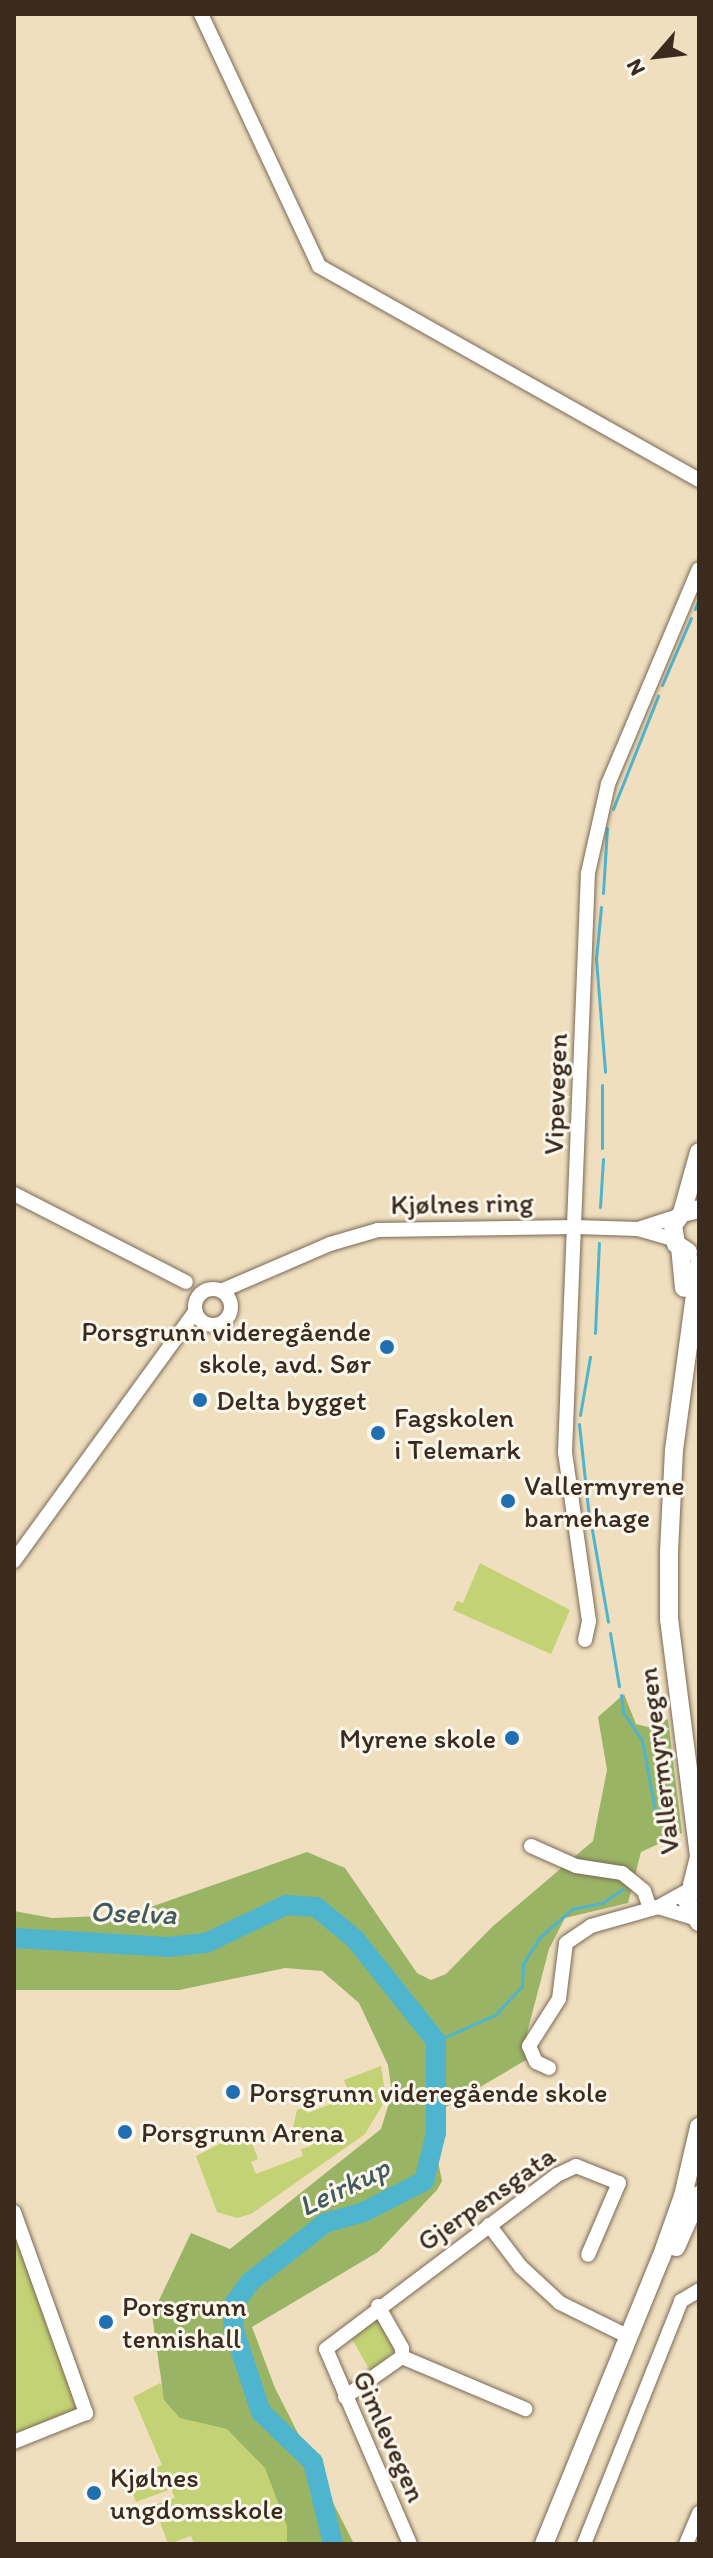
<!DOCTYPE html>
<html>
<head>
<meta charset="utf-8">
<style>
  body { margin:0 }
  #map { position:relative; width:713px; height:2558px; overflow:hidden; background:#efdfbe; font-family:Itim,sans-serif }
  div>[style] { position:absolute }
  .green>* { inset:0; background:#c3d274 }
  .forest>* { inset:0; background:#9ab466 }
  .stream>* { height:3px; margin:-1.5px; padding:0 1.5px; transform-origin:1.5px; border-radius:1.5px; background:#4fb4cd }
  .river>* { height:20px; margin:-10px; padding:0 10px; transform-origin:10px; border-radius:10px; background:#4fb4cd }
  .roads { filter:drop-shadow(0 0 2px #7a6956) drop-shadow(0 0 2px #7a6956) }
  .minor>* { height:14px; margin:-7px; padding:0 7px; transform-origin:7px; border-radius:7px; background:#fff }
  .minor>.ring { margin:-7px; padding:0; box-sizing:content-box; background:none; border:14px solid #fff; border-radius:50% }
  .major>* { height:18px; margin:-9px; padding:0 9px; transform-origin:9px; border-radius:9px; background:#fff }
  .dots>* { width:22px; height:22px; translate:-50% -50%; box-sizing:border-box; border:4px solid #fbf7ec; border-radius:50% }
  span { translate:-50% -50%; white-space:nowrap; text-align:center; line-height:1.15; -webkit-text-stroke:6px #fbf7ec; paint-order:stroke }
  .street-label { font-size:28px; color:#3b2a1e }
  .poi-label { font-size:28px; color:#3b2a1e }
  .right { translate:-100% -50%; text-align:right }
  .left { translate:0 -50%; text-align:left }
  .water-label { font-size:30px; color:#425a5b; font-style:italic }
  .frame { position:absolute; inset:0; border:16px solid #3b2a1e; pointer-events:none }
  .north { position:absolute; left:617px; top:16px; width:80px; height:80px; -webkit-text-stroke:6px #fbf7ec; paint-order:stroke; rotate:242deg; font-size:22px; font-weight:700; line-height:32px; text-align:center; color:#3b2a1e }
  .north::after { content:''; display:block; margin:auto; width:28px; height:36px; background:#3b2a1e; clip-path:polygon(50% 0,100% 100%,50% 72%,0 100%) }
</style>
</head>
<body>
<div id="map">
  <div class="green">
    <div style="clip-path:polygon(480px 1563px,570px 1610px,551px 1654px,453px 1610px,457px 1601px,463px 1603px)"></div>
    <div style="clip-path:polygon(381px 2066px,386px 2099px,365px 2134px,251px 2214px,237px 2218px,217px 2212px,196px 2156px,247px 2130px,258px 2159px,251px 2162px,256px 2174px,303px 2156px,301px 2149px,311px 2146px,309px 2139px,290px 2141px,297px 2110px,304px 2107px,307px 2113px,350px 2097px,344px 2080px)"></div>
    <div style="clip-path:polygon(14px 2212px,86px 2413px,14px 2442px)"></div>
    <div style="clip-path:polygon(378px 2316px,396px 2348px,372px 2374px,349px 2334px)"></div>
    <div style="clip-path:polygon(160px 2383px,166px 2390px,227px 2395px,266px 2465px,295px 2544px,194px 2544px,191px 2536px,168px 2544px,154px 2505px,175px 2498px,171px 2489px,136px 2502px,127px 2479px,162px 2465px,133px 2397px)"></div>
  </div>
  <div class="forest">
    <div style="clip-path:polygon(624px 1694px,636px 1724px,648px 1727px,668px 1719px,682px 1833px,641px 1852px,628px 1903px,565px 1918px,549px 1949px,527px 2033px,526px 2060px,429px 2117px,442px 2181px,437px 2190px,378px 2252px,252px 2327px,275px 2388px,354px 2544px,287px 2544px,287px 2526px,265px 2468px,227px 2429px,180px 2418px,164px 2400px,152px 2315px,191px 2233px,230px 2249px,381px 2129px,392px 2093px,388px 2065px,359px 2003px,322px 1971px,285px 1968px,179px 1990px,14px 1990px,14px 1911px,52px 1918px,128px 1915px,307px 1852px,345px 1868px,417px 1973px,431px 1980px,446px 1974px,492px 1927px,593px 1841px,607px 1770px,598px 1717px)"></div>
  </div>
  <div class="stream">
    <div style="left:695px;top:609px;width:11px;rotate:-68deg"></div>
    <div style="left:662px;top:685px;width:73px;rotate:-66.6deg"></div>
    <div style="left:613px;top:809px;width:122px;rotate:-68.3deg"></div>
    <div style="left:603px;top:893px;width:65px;rotate:-86.5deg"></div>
    <div style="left:601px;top:907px;width:52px;rotate:95.5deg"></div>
    <div style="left:596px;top:959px;width:113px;rotate:85.4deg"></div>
    <div style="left:602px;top:1085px;width:63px;rotate:90deg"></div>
    <div style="left:600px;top:1207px;width:48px;rotate:-86.4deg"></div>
    <div style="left:595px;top:1333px;width:90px;rotate:-87.5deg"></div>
    <div style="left:580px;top:1415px;width:59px;rotate:-80.2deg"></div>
    <div style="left:579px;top:1424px;width:94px;rotate:83.9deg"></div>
    <div style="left:592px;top:1530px;width:93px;rotate:80.1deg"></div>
    <div style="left:610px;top:1633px;width:54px;rotate:80.4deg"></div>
    <div style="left:621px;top:1695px;width:17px;rotate:83deg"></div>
    <div style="left:623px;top:1712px;width:34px;rotate:56deg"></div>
    <div style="left:642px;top:1740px;width:76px;rotate:79.4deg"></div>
    <div style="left:436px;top:2041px;width:64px;rotate:-23.8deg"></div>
    <div style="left:495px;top:2015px;width:40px;rotate:-47deg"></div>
    <div style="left:522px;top:1986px;width:22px;rotate:-87deg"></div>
    <div style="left:523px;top:1964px;width:32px;rotate:-58deg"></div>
    <div style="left:540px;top:1937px;width:43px;rotate:-41.2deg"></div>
    <div style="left:572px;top:1909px;width:31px;rotate:-11deg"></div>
    <div style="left:602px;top:1903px;width:25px;rotate:-34deg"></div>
  </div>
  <div class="river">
    <div style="left:14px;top:1938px;width:154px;rotate:3.3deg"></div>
    <div style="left:168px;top:1947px;width:38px;rotate:-6deg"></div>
    <div style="left:206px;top:1943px;width:89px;rotate:-25.4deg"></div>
    <div style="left:286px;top:1905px;width:30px;rotate:4deg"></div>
    <div style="left:316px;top:1907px;width:50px;rotate:39.4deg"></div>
    <div style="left:355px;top:1939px;width:130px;rotate:51.5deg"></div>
    <div style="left:436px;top:2041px;width:92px;rotate:90deg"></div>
    <div style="left:436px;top:2133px;width:49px;rotate:104deg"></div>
    <div style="left:424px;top:2181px;width:68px;rotate:152.7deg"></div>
    <div style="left:364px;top:2212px;width:41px;rotate:164.2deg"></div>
    <div style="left:325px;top:2223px;width:95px;rotate:141.8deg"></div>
    <div style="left:250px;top:2282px;width:26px;rotate:126deg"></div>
    <div style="left:235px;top:2303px;width:24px;rotate:95deg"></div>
    <div style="left:233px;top:2327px;width:89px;rotate:71.8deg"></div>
    <div style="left:261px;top:2412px;width:72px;rotate:43.9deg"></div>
    <div style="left:313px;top:2462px;width:84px;rotate:76.3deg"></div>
  </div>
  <div class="roads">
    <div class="minor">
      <div style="left:201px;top:14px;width:278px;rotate:64.9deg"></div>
      <div style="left:319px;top:266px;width:436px;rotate:29.4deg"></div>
      <div style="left:14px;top:1194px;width:193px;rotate:27.1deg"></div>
      <div style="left:638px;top:1229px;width:42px;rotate:-18deg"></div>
      <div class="ring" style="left:195px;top:1289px;width:22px;height:22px"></div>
      <div style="left:221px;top:1291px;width:119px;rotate:-23.3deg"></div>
      <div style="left:330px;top:1244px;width:50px;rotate:-16.3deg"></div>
      <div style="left:378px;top:1230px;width:198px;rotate:-0.9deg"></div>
      <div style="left:576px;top:1227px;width:62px;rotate:1.8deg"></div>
      <div style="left:638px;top:1229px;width:37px;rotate:16deg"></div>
      <div style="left:14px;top:1561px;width:308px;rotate:-54deg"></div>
      <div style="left:585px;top:1640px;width:19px;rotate:-78deg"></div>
      <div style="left:589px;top:1621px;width:171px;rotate:-98.1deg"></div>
      <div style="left:565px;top:1452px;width:579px;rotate:-87.73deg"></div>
      <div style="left:588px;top:873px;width:91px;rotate:-77.3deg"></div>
      <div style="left:608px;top:784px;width:233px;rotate:-67.1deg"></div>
      <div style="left:531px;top:1846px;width:49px;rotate:24deg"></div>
      <div style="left:576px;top:1866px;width:47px;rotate:8.7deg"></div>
      <div style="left:622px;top:1873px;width:28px;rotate:39deg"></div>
      <div style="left:644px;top:1891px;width:18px;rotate:71deg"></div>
      <div style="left:658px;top:1907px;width:38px;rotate:17deg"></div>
      <div style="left:549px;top:2068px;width:14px;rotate:-155deg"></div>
      <div style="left:536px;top:2062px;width:17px;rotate:-114deg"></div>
      <div style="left:529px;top:2046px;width:56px;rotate:-57.4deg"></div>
      <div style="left:559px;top:1999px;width:56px;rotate:-82.9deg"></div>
      <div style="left:566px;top:1943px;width:30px;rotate:-34deg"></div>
      <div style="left:591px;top:1926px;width:70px;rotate:-15.8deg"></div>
      <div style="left:658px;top:1907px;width:35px;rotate:-29deg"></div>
      <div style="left:14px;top:2212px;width:214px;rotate:70.3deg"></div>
      <div style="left:86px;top:2413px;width:78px;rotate:158.1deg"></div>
      <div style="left:489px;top:2225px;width:53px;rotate:52.7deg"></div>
      <div style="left:521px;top:2267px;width:53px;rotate:42.7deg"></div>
      <div style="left:560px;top:2303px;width:66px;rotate:26.2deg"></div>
      <div style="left:378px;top:2306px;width:48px;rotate:60.3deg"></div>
      <div style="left:402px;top:2348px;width:9px;rotate:90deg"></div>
      <div style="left:345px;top:2397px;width:70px;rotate:-35.1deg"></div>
      <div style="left:402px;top:2357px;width:134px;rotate:22.9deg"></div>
      <div style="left:410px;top:2544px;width:212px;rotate:-113.3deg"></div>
      <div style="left:326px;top:2349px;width:289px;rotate:-37deg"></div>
      <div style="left:557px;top:2175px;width:21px;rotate:-25deg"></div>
      <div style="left:576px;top:2166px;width:46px;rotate:21.6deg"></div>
      <div style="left:619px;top:2183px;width:78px;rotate:113.3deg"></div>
      <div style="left:584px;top:2544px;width:262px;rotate:-68.2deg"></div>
      <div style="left:681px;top:2301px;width:21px;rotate:-31deg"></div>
      <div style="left:686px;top:2544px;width:34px;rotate:-67deg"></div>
    </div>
    <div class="major">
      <div style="left:682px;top:1213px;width:63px;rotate:-74.4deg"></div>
      <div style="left:680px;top:1247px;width:41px;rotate:84.4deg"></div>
      <div style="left:688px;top:1252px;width:14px;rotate:-146deg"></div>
      <div style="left:676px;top:1244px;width:19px;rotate:-99deg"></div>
      <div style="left:673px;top:1225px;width:15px;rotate:-53deg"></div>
      <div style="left:682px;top:1213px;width:17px;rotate:-13deg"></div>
      <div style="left:699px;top:1881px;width:22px;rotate:126deg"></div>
      <div style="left:686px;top:1899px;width:26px;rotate:61deg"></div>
      <div style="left:692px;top:1885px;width:30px;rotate:-76deg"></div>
      <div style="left:699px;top:1856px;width:239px;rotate:-97.2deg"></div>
      <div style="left:669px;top:1619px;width:67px;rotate:-90deg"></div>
      <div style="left:669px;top:1552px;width:102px;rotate:-87.2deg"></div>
      <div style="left:674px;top:1450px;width:188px;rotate:-82.3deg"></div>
      <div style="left:676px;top:2247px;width:57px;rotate:-66.1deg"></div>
      <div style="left:544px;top:2544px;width:309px;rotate:-67.8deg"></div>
      <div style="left:661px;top:2258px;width:66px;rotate:-70.5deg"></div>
      <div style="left:683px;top:2196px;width:71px;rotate:-76.9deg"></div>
    </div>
  </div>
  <div class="dots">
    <div style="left:387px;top:1347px;background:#1f6fb2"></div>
    <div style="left:200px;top:1400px;background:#1f6fb2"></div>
    <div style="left:378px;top:1433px;background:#1f6fb2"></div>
    <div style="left:508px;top:1501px;background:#1f6fb2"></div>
    <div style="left:512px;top:1738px;background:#1f6fb2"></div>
    <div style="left:233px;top:2092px;background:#1f6fb2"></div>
    <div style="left:125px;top:2132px;background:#1f6fb2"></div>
    <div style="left:106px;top:2322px;background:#1f6fb2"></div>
    <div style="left:94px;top:2493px;background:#1f6fb2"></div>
  </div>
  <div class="street-label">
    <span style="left:555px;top:1094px;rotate:-88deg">Vipevegen</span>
    <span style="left:462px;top:1203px;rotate:-1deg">Kjølnes ring</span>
    <span style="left:658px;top:1761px;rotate:-97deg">Vallermyrvegen</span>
    <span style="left:486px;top:2198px;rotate:-35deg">Gjerpensgata</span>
    <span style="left:390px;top:2436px;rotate:66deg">Gimlevegen</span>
  </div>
  <div class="poi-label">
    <span class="right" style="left:371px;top:1347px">Porsgrunn videregående<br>skole, avd. Sør</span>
    <span class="left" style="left:216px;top:1400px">Delta bygget</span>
    <span class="left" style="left:394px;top:1433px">Fagskolen<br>i Telemark</span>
    <span class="left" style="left:524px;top:1501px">Vallermyrene<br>barnehage</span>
    <span class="right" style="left:496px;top:1738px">Myrene skole</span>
    <span class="left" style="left:249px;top:2092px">Porsgrunn videregående skole</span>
    <span class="left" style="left:141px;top:2132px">Porsgrunn Arena</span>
    <span class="left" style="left:122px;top:2322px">Porsgrunn<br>tennishall</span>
    <span class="left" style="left:110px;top:2493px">Kjølnes<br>ungdomsskole</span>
  </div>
  <div class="water-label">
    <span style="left:133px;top:1913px;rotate:2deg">Oselva</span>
    <span style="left:344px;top:2187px;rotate:-26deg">Leirkup</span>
  </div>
  <div class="frame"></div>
  <div class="north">N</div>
</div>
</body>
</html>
